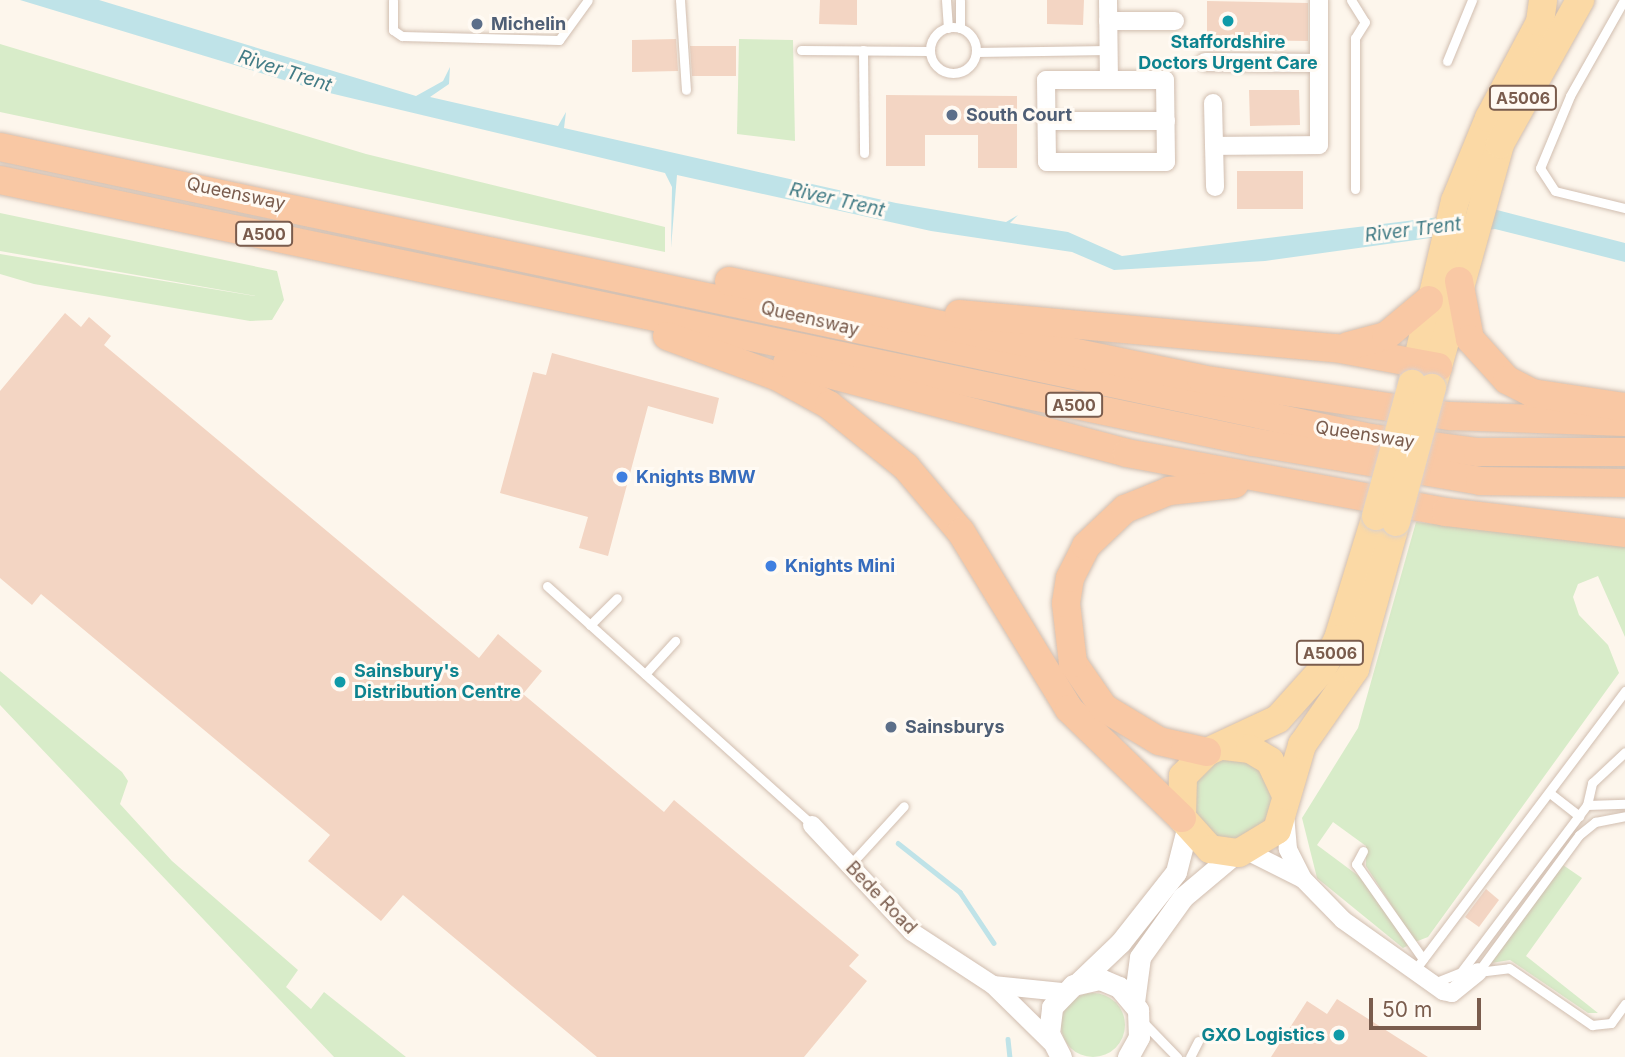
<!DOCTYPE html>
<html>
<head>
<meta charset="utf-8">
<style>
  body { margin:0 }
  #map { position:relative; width:1625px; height:1057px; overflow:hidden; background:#fdf6ec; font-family:Inter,sans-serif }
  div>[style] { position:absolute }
  .green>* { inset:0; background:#d8ecc9 }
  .round { border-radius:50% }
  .water>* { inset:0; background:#bfe3e8 }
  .stream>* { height:4.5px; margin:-2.25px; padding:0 2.25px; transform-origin:2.25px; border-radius:2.25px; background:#bfe3e8 }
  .building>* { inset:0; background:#f3d5c3 }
  .roads { filter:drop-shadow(0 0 2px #d1beb0) drop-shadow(0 0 2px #d1beb0) }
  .service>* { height:9px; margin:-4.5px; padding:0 4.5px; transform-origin:4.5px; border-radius:4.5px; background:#fff }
  .service>.ring { margin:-4.5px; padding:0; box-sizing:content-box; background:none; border:9px solid #fff; border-radius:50% }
  .minor>* { height:18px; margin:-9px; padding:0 9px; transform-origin:9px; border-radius:9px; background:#fff }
  .tertiary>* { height:21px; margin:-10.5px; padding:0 10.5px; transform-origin:10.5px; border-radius:10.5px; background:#fff }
  .primary>* { height:28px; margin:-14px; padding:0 14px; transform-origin:14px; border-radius:14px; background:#fbd9a5 }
  .trunk>* { height:28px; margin:-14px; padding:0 14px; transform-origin:14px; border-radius:14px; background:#f9c8a4 }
  .bridges { filter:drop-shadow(0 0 2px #dad1cd) drop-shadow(0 0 2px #dad1cd) }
  .primary-bridge>* { height:28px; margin:-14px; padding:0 14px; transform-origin:14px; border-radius:14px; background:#fbd9a5 }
  .dots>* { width:19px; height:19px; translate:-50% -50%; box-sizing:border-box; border:4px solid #fffaf3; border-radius:50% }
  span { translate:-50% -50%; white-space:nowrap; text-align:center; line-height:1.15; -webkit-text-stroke:6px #fffaf3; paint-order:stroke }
  .shield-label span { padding:2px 5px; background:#fffaf3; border:2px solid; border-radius:5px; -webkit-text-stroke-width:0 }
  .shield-label { font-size:16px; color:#7a5c4d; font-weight:700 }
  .service-label { font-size:18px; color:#4e5e75; font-weight:700 }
  .left { translate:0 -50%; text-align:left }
  .culture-label { font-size:18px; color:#0d838f; font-weight:700 }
  .right { translate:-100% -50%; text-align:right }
  .street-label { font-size:18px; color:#7a5c4d }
  .shop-label { font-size:18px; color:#366cbe; font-weight:700 }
  .water-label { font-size:19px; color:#437c86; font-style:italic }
  .scale { position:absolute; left:1369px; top:998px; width:112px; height:32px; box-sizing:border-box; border:4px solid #7a5c4d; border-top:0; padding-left:9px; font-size:21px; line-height:24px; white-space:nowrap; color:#7a5c4d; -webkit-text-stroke:5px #fffaf3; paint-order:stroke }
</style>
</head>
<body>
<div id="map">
  <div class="green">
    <div style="clip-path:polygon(739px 39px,793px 40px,795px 141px,737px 134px)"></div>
    <div style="clip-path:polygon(0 44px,366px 154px,665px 227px,665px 252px,0 112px)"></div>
    <div style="clip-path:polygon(0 213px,277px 271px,284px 300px,272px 320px,250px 321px,34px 284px,0 274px,0 254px,267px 298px,0 251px)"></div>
    <div style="clip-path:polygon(1416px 522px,1625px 546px,1625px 637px,1598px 576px,1578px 584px,1573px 597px,1579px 615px,1608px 645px,1619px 673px,1428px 937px,1415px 942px,1366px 866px,1366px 846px,1333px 822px,1317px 845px,1360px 877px,1409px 945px,1403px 948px,1317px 878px,1302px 818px,1358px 728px)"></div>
    <div style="clip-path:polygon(0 671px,122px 772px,128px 781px,120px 804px,172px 861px,298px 970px,286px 987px,311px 1009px,324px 992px,406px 1057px,334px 1057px,0 705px)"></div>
    <div class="round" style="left:1192px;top:759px;width:80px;height:80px"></div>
    <div style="clip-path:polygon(1563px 865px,1582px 878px,1526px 956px,1598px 1013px,1588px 1013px,1510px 960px,1491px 963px)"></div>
    <div class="round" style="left:1061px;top:993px;width:64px;height:64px"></div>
  </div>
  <div class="water">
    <div style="clip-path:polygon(20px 0,99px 0,416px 96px,443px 81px,450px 67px,449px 84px,430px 97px,558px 126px,566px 112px,564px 128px,896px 203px,1006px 222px,1018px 215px,1010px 223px,1068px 232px,1122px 256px,1497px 210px,1625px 243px,1625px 262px,1495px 229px,1265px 261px,1114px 270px,1072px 252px,931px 231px,677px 175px,671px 248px,672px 187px,665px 173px,317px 90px)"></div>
  </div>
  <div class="stream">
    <div style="left:898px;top:843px;width:79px;rotate:38.3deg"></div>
    <div style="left:960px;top:892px;width:61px;rotate:56.3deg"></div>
    <div style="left:1008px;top:1039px;width:18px;rotate:84deg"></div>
  </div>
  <div class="building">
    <div style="clip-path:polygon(820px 0,857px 0,857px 25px,819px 24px)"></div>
    <div style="clip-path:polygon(1047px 0,1084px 0,1083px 25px,1047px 24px)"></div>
    <div style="clip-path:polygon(1207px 1px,1308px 3px,1308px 41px,1207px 40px)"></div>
    <div style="clip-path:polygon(676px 39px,678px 71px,632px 72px,632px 40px)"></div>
    <div style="clip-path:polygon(690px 46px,736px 46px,736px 76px,692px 76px)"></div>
    <div style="clip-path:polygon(1249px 90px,1299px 90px,1300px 125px,1250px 126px)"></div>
    <div style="clip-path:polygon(886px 95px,1017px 96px,1017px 168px,978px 168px,978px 135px,925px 135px,925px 166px,886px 166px)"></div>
    <div style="clip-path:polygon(1237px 171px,1303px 171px,1303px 209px,1237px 209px)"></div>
    <div style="clip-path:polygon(65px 313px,81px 327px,89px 317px,111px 336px,104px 345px,479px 658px,498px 634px,542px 671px,523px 694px,664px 812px,674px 800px,859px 955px,849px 966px,867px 981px,804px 1057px,597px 1057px,403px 895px,381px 921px,308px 861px,330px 835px,41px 594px,32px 605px,0 578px,0 391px)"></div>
    <div style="clip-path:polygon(552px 353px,719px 398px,713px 424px,648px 406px,608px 556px,579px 548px,588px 517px,500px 493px,533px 372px,546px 375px)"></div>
    <div style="clip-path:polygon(1486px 889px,1499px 900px,1479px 927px,1465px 917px)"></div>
    <div style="clip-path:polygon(1337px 999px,1428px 1057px,1271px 1057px,1307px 1001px,1327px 1014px)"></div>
  </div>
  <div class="roads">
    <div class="service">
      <div style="left:393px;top:0;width:30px;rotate:90deg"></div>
      <div style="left:393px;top:30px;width:11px;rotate:34deg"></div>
      <div style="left:402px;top:36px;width:157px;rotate:1.5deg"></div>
      <div style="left:559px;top:40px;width:49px;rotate:-54.1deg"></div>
      <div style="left:680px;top:0;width:90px;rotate:86.2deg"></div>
      <div style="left:946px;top:0;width:28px;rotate:86deg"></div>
      <div style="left:1351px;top:0;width:26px;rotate:58deg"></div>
      <div style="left:1365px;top:22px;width:19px;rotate:122deg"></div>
      <div style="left:1355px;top:38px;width:151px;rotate:90deg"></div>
      <div style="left:1624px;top:0;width:110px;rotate:119.4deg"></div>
      <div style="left:1570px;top:96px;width:78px;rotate:112.6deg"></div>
      <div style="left:1540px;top:168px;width:27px;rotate:57deg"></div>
      <div style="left:1555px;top:191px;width:72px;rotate:13.7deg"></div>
      <div class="ring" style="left:930px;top:27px;width:37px;height:37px"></div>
      <div style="left:960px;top:28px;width:28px;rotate:-90deg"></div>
      <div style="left:801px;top:50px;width:128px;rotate:0.4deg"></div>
      <div style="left:863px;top:50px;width:103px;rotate:89.4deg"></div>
      <div style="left:976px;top:52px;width:132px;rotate:-0.9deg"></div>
      <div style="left:1447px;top:61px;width:66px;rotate:-67.7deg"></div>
      <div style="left:547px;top:586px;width:357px;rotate:42deg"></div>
      <div style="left:590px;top:625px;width:38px;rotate:-45deg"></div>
      <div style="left:645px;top:674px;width:45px;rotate:-47.7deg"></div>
      <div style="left:1551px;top:794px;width:36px;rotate:38deg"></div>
      <div style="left:1587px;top:805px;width:23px;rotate:-77deg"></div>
      <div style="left:1592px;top:783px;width:45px;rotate:-43.2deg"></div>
      <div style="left:1363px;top:851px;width:15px;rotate:118deg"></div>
      <div style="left:1356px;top:864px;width:116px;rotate:54.8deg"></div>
      <div style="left:849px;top:866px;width:81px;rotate:-47.5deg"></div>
      <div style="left:1414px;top:971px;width:351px;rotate:-53deg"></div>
      <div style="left:1478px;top:972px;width:170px;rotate:-53.6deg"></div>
      <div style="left:1579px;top:835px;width:21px;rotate:-39deg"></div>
      <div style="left:1595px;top:822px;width:31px;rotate:-11deg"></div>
      <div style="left:1478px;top:972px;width:31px;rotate:-7deg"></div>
      <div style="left:1509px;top:968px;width:101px;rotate:34.5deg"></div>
      <div style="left:1592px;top:1025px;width:19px;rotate:-6deg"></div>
      <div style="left:1611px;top:1023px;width:24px;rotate:-54deg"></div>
      <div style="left:1434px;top:983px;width:29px;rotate:-22deg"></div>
      <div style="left:1461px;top:972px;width:209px;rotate:-53deg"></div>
      <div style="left:1587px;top:805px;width:38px;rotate:-2deg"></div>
      <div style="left:1141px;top:1020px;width:52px;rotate:45.8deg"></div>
      <div style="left:1190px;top:1057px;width:18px;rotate:-63deg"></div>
    </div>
    <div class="minor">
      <div style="left:1108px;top:0;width:80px;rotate:89.3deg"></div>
      <div style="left:1108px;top:21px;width:67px"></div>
      <div style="left:1205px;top:62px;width:113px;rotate:0.5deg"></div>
      <div style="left:1046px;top:80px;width:119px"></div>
      <div style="left:1165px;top:80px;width:82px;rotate:89.3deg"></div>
      <div style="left:1166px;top:162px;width:119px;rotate:180deg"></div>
      <div style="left:1047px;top:162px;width:82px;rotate:-90.7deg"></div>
      <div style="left:1213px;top:103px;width:84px;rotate:88.6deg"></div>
      <div style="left:1047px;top:121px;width:119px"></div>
      <div style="left:1214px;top:146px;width:105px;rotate:-0.5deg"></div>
      <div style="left:1319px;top:145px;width:145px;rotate:-90deg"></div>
      <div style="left:812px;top:825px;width:146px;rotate:46.9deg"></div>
      <div style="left:912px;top:932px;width:97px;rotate:33.2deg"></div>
      <div style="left:993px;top:985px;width:81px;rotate:44.5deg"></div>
      <div style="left:1247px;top:851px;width:63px;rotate:26.6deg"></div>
      <div style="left:1303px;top:879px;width:34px;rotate:-117deg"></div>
      <div style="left:1288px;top:849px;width:32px;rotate:-95deg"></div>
      <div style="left:1303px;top:879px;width:57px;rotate:45.7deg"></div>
      <div style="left:1343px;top:920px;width:123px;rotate:35.4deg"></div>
      <div style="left:1443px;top:991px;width:9px;rotate:13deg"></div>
      <div style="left:1452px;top:993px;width:33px;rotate:-39deg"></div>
      <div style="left:993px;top:985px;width:69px;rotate:5.8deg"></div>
    </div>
    <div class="tertiary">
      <div style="left:1079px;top:982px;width:57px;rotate:-43.6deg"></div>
      <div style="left:1120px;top:943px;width:90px;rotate:-51.7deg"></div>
      <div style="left:1176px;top:872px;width:44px;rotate:-75.7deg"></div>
      <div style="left:1134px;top:1002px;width:45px;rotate:-82.4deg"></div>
      <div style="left:1140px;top:957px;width:74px;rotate:-54.4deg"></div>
      <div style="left:1183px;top:897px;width:67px;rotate:-40.1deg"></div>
      <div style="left:1061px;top:1057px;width:27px;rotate:-117deg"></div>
      <div style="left:1049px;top:1033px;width:26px;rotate:-83deg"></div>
      <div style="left:1052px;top:1007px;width:30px;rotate:-46deg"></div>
      <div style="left:1073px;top:985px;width:28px;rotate:-13deg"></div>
      <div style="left:1100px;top:979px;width:21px;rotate:23deg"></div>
      <div style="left:1119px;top:987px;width:30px;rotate:50deg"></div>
      <div style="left:1138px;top:1010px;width:27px;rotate:88deg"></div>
      <div style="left:1139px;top:1037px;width:23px;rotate:119deg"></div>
    </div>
    <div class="primary">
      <div style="left:1412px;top:384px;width:188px;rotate:-76.8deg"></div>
      <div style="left:1455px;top:201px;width:90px;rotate:-67.7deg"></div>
      <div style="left:1489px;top:118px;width:109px;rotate:-62deg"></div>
      <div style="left:1540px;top:22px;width:22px;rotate:-82deg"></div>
      <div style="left:1432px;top:388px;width:253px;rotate:-74.4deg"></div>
      <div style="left:1500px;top:144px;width:165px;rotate:-60.9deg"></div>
      <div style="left:1376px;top:516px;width:129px;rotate:107.2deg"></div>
      <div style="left:1338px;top:639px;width:36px;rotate:118deg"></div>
      <div style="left:1321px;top:671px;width:64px;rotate:131.9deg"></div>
      <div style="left:1278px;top:719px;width:78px;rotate:155.1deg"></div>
      <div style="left:1207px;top:752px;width:34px;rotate:135deg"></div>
      <div style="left:1183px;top:776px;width:42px;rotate:91.4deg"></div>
      <div style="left:1182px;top:818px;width:42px;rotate:47.9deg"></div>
      <div style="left:1210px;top:849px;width:29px;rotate:8deg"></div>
      <div style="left:1239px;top:853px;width:44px;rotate:-31.2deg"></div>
      <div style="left:1277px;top:830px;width:89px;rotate:-73.6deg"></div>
      <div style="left:1302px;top:745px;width:93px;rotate:-55.1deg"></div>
      <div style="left:1355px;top:669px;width:153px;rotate:-74.4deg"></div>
      <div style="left:1225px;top:746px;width:25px;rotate:7deg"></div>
      <div style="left:1250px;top:749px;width:23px;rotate:31deg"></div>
      <div style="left:1270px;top:761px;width:38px;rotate:65deg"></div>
    </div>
    <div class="trunk">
      <div style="left:0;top:147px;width:1401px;rotate:11.99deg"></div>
      <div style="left:1370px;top:438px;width:109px;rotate:7.4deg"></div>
      <div style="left:1478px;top:452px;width:147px"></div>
      <div style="left:0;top:180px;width:1280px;rotate:11.81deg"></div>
      <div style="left:1253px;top:442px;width:230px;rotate:9.7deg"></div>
      <div style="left:1480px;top:481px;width:145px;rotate:0.8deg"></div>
      <div style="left:729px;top:281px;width:482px;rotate:11.7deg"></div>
      <div style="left:1201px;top:379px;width:252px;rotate:8.5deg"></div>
      <div style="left:1450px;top:416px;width:175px;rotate:2deg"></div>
      <div style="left:1459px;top:281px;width:59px;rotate:79.3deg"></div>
      <div style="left:1470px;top:339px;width:55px;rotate:47.9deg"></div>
      <div style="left:1507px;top:380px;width:28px;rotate:27deg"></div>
      <div style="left:1532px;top:393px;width:94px;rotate:8.6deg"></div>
      <div style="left:959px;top:314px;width:378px;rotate:5.2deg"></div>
      <div style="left:1335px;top:348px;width:105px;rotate:10.5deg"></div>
      <div style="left:667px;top:336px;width:116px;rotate:20.2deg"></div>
      <div style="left:776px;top:376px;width:60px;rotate:28.7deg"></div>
      <div style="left:829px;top:405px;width:99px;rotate:38.8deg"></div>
      <div style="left:906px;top:467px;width:85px;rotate:49.8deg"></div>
      <div style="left:961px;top:532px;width:207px;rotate:58.6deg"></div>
      <div style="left:1069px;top:709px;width:157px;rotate:44deg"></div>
      <div style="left:1348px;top:346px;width:39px;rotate:-15deg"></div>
      <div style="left:1386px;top:336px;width:56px;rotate:-39.9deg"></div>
      <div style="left:787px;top:363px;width:352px;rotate:14.8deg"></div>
      <div style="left:1127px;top:453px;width:324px;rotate:10.5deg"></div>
      <div style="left:1446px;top:512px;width:180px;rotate:6.7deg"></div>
      <div style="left:1207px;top:752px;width:49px;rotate:-167.1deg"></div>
      <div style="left:1159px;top:741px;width:64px;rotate:-149deg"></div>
      <div style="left:1104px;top:708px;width:55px;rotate:-124.6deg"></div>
      <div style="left:1073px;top:663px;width:60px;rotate:-96.7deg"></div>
      <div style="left:1066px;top:603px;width:25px;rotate:-81deg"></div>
      <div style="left:1070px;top:578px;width:36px;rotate:-63deg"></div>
      <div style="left:1086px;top:546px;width:54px;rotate:-43.5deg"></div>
      <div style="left:1125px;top:509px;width:48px;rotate:-22.2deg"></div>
      <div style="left:1169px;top:491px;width:66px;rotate:-6.1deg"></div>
    </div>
  </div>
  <div class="bridges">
    <div class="primary-bridge">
      <div style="left:1376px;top:516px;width:137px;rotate:-74.7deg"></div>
      <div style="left:1396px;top:522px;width:139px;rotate:-75deg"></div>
    </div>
  </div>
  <div class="dots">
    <div style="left:1228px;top:21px;background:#0f9aa8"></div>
    <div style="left:477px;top:24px;background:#5c6f8a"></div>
    <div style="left:952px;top:115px;background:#5c6f8a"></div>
    <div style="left:622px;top:477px;background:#3f7fe0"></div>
    <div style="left:771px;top:566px;background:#3f7fe0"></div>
    <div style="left:340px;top:682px;background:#0f9aa8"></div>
    <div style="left:891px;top:727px;background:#5c6f8a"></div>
    <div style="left:1339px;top:1035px;background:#0f9aa8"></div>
  </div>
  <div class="shield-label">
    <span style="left:1523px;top:98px">A5006</span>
    <span style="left:264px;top:234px">A500</span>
    <span style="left:1074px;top:405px">A500</span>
    <span style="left:1330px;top:653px">A5006</span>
  </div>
  <div class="service-label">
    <span class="left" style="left:491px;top:24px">Michelin</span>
    <span class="left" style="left:966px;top:115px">South Court</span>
    <span class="left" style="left:905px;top:727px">Sainsburys</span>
  </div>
  <div class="culture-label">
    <span style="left:1228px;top:53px">Staffordshire<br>Doctors Urgent Care</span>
    <span class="left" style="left:354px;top:682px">Sainsbury's<br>Distribution Centre</span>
    <span class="right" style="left:1325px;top:1035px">GXO Logistics</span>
  </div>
  <div class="street-label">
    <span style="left:236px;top:194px;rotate:12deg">Queensway</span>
    <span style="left:810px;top:319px;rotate:13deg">Queensway</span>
    <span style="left:1365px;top:435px;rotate:9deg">Queensway</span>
    <span style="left:881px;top:898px;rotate:46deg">Bede Road</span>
  </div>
  <div class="shop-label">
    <span class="left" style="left:636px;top:477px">Knights BMW</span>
    <span class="left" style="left:785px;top:566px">Knights Mini</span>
  </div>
  <div class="water-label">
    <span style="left:285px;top:71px;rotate:18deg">River Trent</span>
    <span style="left:837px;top:200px;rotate:13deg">River Trent</span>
    <span style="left:1413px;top:230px;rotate:-7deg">River Trent</span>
  </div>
  <div class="scale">50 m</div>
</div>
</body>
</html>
